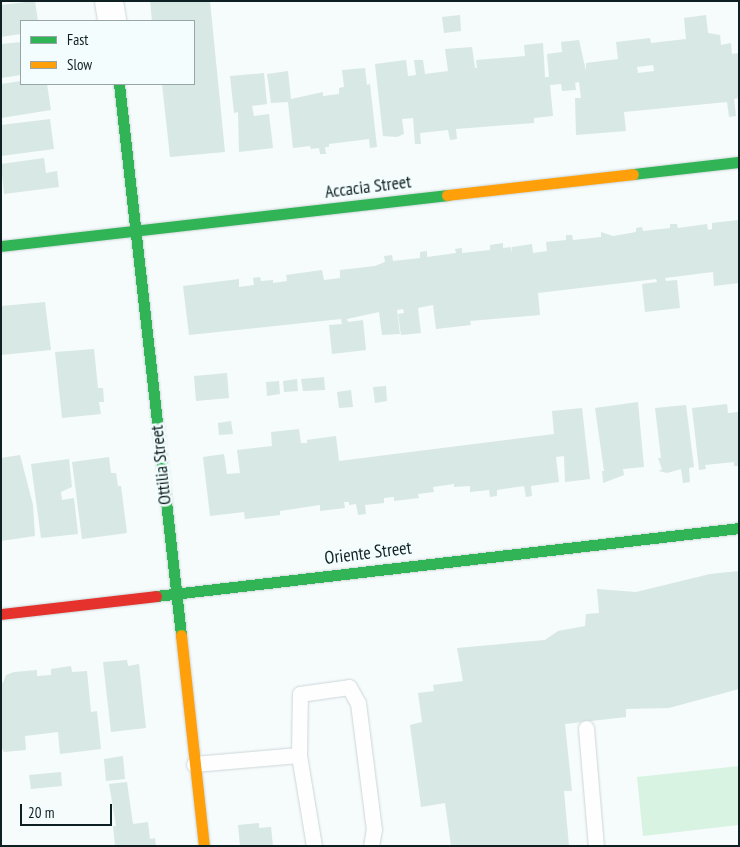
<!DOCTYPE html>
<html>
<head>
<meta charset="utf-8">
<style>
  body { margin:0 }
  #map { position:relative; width:740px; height:847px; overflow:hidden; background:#f6fbfc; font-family:"PT Sans Narrow",sans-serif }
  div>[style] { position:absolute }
  .green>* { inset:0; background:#d9f3e3 }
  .building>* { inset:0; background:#d8e8e5 }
  .roads { filter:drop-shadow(0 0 1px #ccd7d8) drop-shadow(0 0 1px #ccd7d8) }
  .lane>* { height:15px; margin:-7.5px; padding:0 7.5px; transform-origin:7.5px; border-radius:7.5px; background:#fefeff }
  .street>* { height:28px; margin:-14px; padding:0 14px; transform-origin:14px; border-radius:14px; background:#fefeff }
  .fast>* { height:11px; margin:-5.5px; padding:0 5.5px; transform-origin:5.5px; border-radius:5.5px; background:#30b455 }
  .slow>* { height:11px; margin:-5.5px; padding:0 5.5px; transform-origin:5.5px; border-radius:5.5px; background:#ff9f0a }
  .jam>* { height:11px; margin:-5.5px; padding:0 5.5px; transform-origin:5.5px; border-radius:5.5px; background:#e5322d }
  span { translate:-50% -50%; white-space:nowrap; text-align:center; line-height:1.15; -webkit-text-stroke:5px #f4fdfe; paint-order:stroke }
  .street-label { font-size:18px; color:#0e2022 }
  .frame { position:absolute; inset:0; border:2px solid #0e2022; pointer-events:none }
  .legend { position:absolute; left:20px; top:20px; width:175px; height:65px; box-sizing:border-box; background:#f4fdfe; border:1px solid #98a5a6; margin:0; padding:6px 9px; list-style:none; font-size:15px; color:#0e2022 }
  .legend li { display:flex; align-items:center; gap:10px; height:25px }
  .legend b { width:25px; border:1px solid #98a5a6 }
  .scale { position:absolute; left:20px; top:804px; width:92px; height:22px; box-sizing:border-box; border:2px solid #0e2022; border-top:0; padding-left:6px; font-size:15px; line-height:18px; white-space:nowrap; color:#0e2022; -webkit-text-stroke:4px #f4fdfe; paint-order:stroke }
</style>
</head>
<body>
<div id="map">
  <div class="green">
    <div style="clip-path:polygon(739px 766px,739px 825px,643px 836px,637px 777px)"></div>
  </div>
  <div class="building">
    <div style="clip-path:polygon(35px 1px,38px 21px,21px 21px,21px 34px,1px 37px,1px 5px)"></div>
    <div style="clip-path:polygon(150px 1px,210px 1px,225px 152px,170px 157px,162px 84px,194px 84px,194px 21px,152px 21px)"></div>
    <div style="clip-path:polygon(460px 15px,461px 31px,444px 33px,442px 17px)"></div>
    <div style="clip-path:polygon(evenodd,706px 15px,708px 33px,720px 35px,721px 45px,731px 43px,732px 54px,739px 53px,739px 98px,734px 99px,736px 116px,729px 117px,727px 102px,624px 112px,626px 131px,576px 135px,575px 98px,581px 98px,579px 82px,575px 83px,576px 90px,562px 91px,561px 84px,550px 85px,553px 116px,534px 118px,534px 123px,456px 129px,457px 139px,450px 140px,448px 130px,420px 133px,421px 144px,415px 144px,413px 118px,402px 119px,404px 134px,397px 137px,383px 136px,375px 64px,406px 60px,408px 76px,416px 75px,414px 60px,423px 60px,425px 74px,448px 71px,445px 49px,472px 47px,475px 68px,477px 68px,476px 60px,525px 56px,524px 45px,543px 43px,545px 77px,549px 77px,547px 54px,562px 52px,561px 42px,579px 40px,586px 71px,586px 63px,618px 59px,616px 42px,650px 38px,651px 43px,686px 39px,684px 18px,706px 15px,653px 65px,654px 71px,638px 73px,637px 67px,653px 65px)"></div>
    <div style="clip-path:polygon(21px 42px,21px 75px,1px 78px,1px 44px)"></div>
    <div style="clip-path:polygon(365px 68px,367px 85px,370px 84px,377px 147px,370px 148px,369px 139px,329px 144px,329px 147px,325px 147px,326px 154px,320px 154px,319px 148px,311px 149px,310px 146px,293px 148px,288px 102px,271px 103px,267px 74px,288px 71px,291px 99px,323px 92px,323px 96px,339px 94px,339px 88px,344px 87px,342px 70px)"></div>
    <div style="clip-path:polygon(264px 73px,267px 104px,252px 106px,254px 116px,269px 114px,273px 148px,239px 152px,238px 112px,234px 113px,230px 76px)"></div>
    <div style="clip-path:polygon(21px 81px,21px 84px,47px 84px,51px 110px,1px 118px,1px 84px)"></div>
    <div style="clip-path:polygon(50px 119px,54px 149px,1px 156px,1px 125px)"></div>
    <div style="clip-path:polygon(44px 158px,46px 173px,57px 171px,59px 187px,4px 194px,1px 164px)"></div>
    <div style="clip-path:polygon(739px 220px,739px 283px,714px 286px,713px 272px,665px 278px,666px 281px,677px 280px,680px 308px,645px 312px,642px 284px,657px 282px,656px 279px,538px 293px,540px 315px,470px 321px,471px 325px,436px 329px,433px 305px,418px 308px,421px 333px,401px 335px,398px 314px,404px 313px,403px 309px,397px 310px,400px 334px,382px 335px,379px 312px,347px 319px,348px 322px,363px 320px,366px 350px,332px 354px,329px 325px,342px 324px,341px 319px,189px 335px,183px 286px,239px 279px,239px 287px,254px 285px,253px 278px,260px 277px,261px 281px,273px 280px,273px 283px,287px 281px,286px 275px,322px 270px,324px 280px,340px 278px,340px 270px,375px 266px,385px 262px,384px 256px,392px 255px,393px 261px,420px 258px,420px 252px,427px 251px,427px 257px,456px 253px,455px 249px,462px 248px,462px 253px,490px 250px,490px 245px,503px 243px,503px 248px,511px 247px,511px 253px,512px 247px,532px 244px,533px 253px,547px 251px,546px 242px,566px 240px,566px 235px,572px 235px,573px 240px,601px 237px,601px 232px,613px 236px,636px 232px,636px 228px,642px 227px,643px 231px,670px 228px,670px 224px,677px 224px,678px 228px,707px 224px,708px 230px,712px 229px,712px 223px)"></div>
    <div style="clip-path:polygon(45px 302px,51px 350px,1px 355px,1px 306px)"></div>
    <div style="clip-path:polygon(94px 349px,98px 388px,103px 388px,104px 402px,99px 402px,101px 414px,62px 418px,55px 352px)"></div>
    <div style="clip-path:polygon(227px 373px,229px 398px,196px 401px,194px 376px)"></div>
    <div style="clip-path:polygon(324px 377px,325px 390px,303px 391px,301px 379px)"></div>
    <div style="clip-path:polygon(297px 379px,298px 391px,284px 392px,283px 381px)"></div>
    <div style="clip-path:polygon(279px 381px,280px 394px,267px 396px,266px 382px)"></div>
    <div style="clip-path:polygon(386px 386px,387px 401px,375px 403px,373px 387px)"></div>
    <div style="clip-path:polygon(351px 390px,353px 407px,339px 408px,337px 392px)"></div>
    <div style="clip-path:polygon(638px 402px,644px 467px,623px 469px,624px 475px,603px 483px,602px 471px,604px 471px,595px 408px)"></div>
    <div style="clip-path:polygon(727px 404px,728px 413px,739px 412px,739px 466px,734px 466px,734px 462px,705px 465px,706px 469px,699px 470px,692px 408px)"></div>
    <div style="clip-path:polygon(686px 405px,694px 467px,689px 468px,690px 482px,683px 483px,681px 469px,667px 473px,659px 471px,662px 469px,658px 458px,661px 458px,655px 408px)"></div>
    <div style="clip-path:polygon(582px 408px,590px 479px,565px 482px,564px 456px,556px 457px,559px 482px,531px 486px,532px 496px,526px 497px,524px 486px,497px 490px,497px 496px,490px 497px,489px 490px,470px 492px,470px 486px,454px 487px,454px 484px,433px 487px,434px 492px,418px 494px,419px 498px,394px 501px,394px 497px,384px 498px,384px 503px,365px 505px,366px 514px,358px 515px,356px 504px,349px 505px,349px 502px,344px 502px,345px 508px,320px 511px,320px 505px,280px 511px,280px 515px,245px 519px,244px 512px,210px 516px,203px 457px,224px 454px,227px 474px,240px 473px,237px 450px,272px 446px,271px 432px,299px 429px,301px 443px,307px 443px,307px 440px,336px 436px,339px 461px,554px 434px,552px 411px)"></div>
    <div style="clip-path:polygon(231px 421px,233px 434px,219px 435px,218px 423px)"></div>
    <div style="clip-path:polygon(20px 455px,33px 505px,35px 536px,1px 541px,1px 458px)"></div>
    <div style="clip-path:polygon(109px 457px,111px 473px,116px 473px,118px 486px,121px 486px,127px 533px,82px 539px,72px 462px)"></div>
    <div style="clip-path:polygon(69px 459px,72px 487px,61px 492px,62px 500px,74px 498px,78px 534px,41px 538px,31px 464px)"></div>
    <div style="clip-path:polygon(739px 571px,739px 689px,669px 708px,626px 709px,626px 717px,565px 724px,572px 791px,564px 791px,569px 846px,451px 846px,445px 803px,421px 807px,410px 725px,422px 722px,418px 693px,434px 691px,433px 685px,463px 681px,457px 648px,545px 640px,558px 631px,585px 626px,586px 614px,599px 613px,597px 589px,636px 592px,710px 574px)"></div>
    <div style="clip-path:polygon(127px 660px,128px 666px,139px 664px,146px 728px,111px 732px,103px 662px)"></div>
    <div style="clip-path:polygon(71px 666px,72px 672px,87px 671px,91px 712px,97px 711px,101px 749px,60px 754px,58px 732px,25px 736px,26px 750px,4px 752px,1px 747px,1px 680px,3px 683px,6px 675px,14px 672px,37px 670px,37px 676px,51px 675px,51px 669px)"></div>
    <div style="clip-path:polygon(123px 756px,125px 779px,106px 781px,104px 759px)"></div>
    <div style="clip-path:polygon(61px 772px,62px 786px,31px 789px,29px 775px)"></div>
    <div style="clip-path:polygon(127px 782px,133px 824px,148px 822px,150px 839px,155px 838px,156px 846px,115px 846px,113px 826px,116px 826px,109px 784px)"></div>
    <div style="clip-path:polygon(259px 823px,259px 828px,271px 827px,273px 846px,240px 846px,238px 825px)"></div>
  </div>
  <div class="roads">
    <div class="lane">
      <div style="left:586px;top:728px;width:118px;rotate:85.2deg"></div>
      <div style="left:194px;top:764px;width:105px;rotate:-4.9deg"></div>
      <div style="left:314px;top:846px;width:92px;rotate:-99.4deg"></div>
      <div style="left:299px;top:755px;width:61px;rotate:-89.1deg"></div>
      <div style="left:300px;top:694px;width:49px;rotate:-8.1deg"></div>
      <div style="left:349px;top:687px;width:18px;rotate:61deg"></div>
      <div style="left:358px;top:703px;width:127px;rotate:82.8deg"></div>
      <div style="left:374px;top:829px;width:17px;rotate:100deg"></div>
    </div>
    <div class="street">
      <div style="left:109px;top:1px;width:20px;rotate:81deg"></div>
    </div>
    <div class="fast">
      <div style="left:119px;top:84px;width:554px;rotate:83.58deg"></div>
      <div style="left:633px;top:174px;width:107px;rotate:-6.5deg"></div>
      <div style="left:1px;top:246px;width:449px;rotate:-6.5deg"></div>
      <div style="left:156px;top:596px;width:587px;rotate:-6.65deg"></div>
    </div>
    <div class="slow">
      <div style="left:447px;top:195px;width:187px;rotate:-6.4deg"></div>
      <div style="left:181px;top:635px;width:212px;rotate:83.8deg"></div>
    </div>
    <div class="jam">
      <div style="left:1px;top:614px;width:156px;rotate:-6.6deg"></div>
    </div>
  </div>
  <div class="street-label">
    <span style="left:368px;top:187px;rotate:-7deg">Accacia Street</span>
    <span style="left:161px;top:465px;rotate:-96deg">Ottilia Street</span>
    <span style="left:368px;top:553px;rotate:-7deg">Oriente Street</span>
  </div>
  <div class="frame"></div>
  <ul class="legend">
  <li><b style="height:6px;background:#30b455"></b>Fast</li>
  <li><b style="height:6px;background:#ff9f0a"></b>Slow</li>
  </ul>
  <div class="scale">20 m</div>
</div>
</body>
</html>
